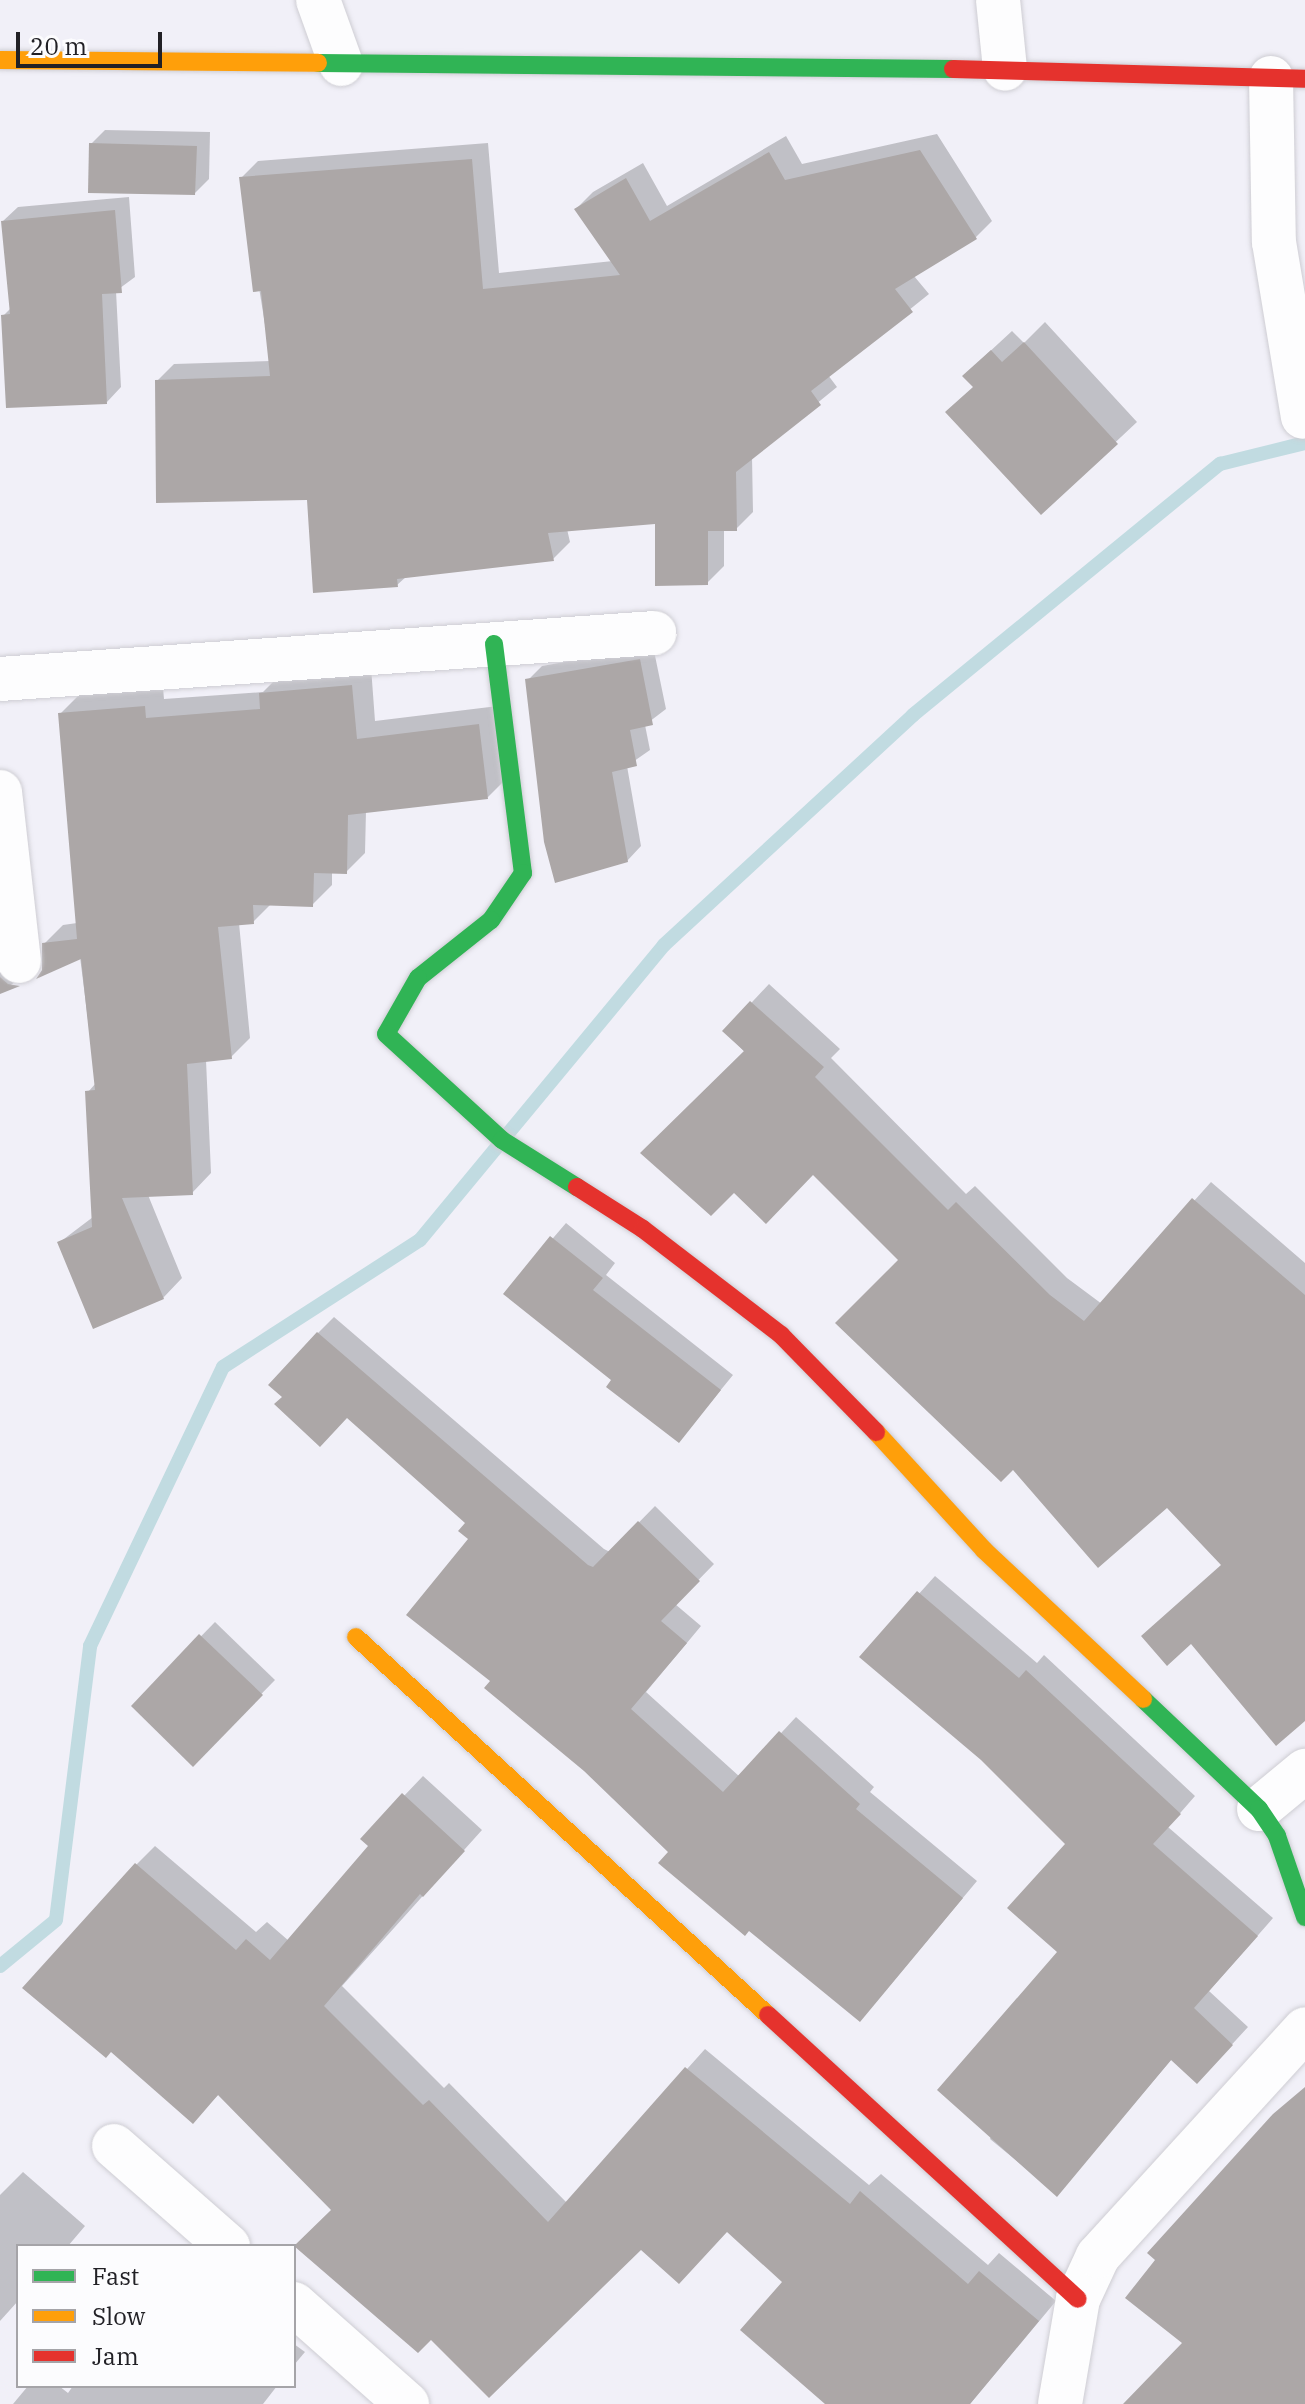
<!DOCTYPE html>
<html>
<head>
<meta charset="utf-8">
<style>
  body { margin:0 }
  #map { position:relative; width:1305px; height:2404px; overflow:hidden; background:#f1f0f8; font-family:"IBM Plex Serif",serif }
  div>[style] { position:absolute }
  .shadow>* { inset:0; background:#0003 }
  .stream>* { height:14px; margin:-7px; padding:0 7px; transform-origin:7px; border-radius:7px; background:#c1dbe1 }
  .building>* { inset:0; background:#aca7a7 }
  .roads { filter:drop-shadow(0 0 2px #cecdd3) drop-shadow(0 0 2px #cecdd3) }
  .street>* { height:44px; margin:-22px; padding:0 22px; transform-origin:22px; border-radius:22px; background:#fdfdfe }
  .fast>* { height:18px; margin:-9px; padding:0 9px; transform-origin:9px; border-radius:9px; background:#30b455 }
  .slow>* { height:18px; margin:-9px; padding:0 9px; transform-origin:9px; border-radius:9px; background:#ff9f0a }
  .jam>* { height:18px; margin:-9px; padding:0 9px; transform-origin:9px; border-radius:9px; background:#e5322d }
  span { translate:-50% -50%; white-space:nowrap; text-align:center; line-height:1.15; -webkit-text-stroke:6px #fcfcfe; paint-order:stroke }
  .legend { position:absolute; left:16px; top:2244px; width:280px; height:144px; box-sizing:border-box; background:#fcfcfe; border:2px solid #a5a4a8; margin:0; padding:10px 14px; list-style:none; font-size:24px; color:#222126 }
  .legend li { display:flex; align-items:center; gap:16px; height:40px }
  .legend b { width:40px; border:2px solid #a5a4a8 }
  .scale { position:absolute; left:16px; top:32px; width:146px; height:36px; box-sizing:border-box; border:4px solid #222126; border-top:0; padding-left:10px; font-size:24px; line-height:28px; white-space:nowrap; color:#222126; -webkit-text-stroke:6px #fcfcfe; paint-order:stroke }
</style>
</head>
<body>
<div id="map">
  <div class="shadow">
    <div style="clip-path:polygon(105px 130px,210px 132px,209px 179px,195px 193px,91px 144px)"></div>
    <div style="clip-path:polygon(937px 134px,992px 221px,975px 238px,914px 276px,929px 294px,828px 375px,837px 387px,752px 456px,753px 512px,736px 529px,724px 529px,724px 566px,707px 583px,657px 522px,567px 529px,570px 542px,553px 559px,407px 576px,397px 585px,308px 498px,157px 381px,174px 364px,271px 361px,241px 178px,258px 161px,488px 143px,499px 273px,613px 261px,576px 209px,593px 192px,643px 163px,667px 206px,786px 136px,802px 164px)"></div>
    <div style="clip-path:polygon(129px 197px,135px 277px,116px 291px,121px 387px,107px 402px,3px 316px,11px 308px,3px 221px,18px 207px)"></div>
    <div style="clip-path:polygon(1045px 322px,1137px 422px,1041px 512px,975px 386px,986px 355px,1012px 331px,1024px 343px)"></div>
    <div style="clip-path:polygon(653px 646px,666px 709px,645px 725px,650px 750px,627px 766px,641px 846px,627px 861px,528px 680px,542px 666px)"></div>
    <div style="clip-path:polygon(371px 667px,375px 721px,498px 706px,507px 778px,488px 797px,366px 811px,365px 853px,346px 872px,332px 872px,332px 885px,312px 905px,272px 903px,253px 922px,239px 923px,250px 1038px,231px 1057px,206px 1060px,211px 1173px,192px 1193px,148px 1195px,182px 1278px,163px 1298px,60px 1242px,93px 1217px,88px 1092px,96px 1083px,80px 957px,44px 944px,63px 925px,77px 923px,60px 714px,79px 695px,163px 688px,164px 699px,263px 692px,280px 675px)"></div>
    <div style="clip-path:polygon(0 916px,32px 971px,0 992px)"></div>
    <div style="clip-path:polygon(769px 984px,840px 1049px,831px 1058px,966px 1194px,975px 1186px,1067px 1278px,1102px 1304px,1211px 1182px,1305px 1263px,1305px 1718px,1223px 1564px,725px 1031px)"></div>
    <div style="clip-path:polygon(566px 1223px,615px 1263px,606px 1275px,733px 1375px,679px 1441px,614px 1380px,506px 1293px)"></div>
    <div style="clip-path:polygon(334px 1317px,604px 1549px,610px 1552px,655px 1506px,714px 1564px,675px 1604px,701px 1626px,646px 1692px,740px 1777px,796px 1717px,874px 1787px,870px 1792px,977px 1881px,875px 2003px,671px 1852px,493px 1680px,468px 1523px,347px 1416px,285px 1397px,318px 1333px)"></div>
    <div style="clip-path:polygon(935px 1576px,1037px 1663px,1044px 1655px,1195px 1796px,1168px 1827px,1273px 1918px,1209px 1991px,1248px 2027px,1213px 2065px,1172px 2059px,1057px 2194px,990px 2139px,1060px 1952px,1068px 1844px,982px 1759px,862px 1657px)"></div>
    <div style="clip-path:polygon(215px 1622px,275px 1680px,193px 1764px,133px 1706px)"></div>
    <div style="clip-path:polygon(423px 1776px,482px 1830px,342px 1986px,444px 2088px,449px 2083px,567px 2203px,705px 2049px,869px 2185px,881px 2174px,988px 2265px,999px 2253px,1056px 2301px,970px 2404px,828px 2404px,784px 2281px,728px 2230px,641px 2247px,334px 2210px,220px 2093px,211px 2102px,136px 1865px,155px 1846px,256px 1932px,267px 1922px,289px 1941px,371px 1846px,363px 1839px)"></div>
    <div style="clip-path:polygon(23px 2172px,85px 2226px,68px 2246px,18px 2246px,18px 2301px,0 2321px,0 2195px)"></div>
    <div style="clip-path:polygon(294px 2344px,305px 2352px,294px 2365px)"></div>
    <div style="clip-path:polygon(28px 2386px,59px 2386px,68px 2393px,73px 2386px,277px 2386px,263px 2404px,13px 2404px)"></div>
  </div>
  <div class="stream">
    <div style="left:0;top:1966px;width:72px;rotate:-39.4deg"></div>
    <div style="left:56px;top:1920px;width:276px;rotate:-82.9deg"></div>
    <div style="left:90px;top:1646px;width:309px;rotate:-64.5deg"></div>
    <div style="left:223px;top:1367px;width:234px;rotate:-32.8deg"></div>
    <div style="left:420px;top:1240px;width:383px;rotate:-50.4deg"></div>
    <div style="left:664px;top:945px;width:339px;rotate:-42.7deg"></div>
    <div style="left:913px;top:715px;width:397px;rotate:-39.3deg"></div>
    <div style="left:1220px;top:464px;width:88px;rotate:-13.9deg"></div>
  </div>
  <div class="building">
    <div style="clip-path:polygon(89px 143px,197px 146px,195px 195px,88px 193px)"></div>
    <div style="clip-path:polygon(920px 150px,977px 239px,895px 289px,913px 312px,811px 391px,821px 405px,736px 472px,737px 531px,708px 531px,708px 585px,655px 586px,655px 524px,548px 533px,554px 561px,397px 579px,398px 587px,313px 593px,307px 500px,156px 503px,155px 380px,270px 376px,261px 291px,253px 292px,239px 177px,472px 159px,483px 289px,620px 275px,574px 209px,626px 178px,650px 221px,769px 152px,785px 180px)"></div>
    <div style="clip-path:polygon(115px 210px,122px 293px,102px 294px,107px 404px,6px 408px,1px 315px,10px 314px,1px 221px)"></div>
    <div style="clip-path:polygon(1024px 342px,1118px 444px,1041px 515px,945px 412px,973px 387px,962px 376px,991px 350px,1002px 362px)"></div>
    <div style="clip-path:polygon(640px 659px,653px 725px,630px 730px,637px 766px,612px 772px,628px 862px,555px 883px,544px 842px,525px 679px)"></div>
    <div style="clip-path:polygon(352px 685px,357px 739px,479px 724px,488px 799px,348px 815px,347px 874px,314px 873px,313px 907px,253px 905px,254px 924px,218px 927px,232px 1059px,187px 1064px,193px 1195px,122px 1198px,164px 1299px,93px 1329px,57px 1242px,92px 1227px,85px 1091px,95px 1090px,81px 959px,36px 979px,42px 970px,42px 943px,77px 939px,58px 713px,145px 706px,146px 718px,260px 709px,259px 693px)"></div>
    <div style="clip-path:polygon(0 977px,8px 984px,20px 986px,0 994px)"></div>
    <div style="clip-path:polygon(750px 1001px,824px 1067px,815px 1077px,948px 1210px,956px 1202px,1050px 1295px,1084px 1321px,1192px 1198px,1305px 1295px,1305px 1721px,1276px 1746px,1191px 1644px,1167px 1666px,1141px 1636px,1221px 1565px,1167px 1508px,1098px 1568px,1013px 1470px,1001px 1482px,835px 1323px,898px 1260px,813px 1175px,766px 1224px,734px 1193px,711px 1216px,640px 1153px,744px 1051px,722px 1031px)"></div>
    <div style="clip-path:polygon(550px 1236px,603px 1278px,593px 1290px,721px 1390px,679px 1443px,606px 1387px,611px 1380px,503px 1294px)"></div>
    <div style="clip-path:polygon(317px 1332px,588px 1565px,593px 1567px,638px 1521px,700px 1581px,661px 1621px,687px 1643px,631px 1709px,723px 1792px,779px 1731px,860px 1804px,856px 1809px,963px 1898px,860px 2022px,749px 1931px,745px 1936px,658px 1863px,668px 1852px,584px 1771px,484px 1688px,490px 1681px,406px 1615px,468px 1539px,458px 1531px,465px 1523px,347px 1418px,320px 1447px,274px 1404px,282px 1397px,268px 1385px)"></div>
    <div style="clip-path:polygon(917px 1591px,1019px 1678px,1026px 1670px,1181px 1814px,1153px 1844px,1258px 1936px,1194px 2008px,1233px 2045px,1197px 2084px,1171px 2060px,1057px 2197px,937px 2090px,1057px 1952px,1007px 1908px,1065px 1844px,981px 1760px,859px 1657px)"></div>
    <div style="clip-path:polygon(199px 1634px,263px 1695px,193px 1767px,131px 1706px)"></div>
    <div style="clip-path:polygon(402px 1793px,465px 1851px,423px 1897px,420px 1894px,324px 2006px,423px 2105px,429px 2100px,548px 2222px,685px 2067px,850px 2204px,860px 2191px,968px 2284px,979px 2271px,1039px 2321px,970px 2404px,825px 2404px,740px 2330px,782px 2282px,727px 2232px,679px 2284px,641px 2250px,489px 2398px,431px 2340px,418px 2353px,294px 2246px,331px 2210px,218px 2095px,193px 2124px,111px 2052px,106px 2058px,22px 1988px,135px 1863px,236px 1950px,246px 1939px,270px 1960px,368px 1846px,360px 1839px)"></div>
    <div style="clip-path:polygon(1305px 2087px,1305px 2404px,1123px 2404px,1182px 2343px,1125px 2298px,1155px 2260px,1147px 2253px,1273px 2114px)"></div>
  </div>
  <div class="roads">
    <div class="street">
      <div style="left:318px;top:0;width:68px;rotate:70.2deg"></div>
      <div style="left:998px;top:0;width:69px;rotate:84.2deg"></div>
      <div style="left:1271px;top:78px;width:164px;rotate:89deg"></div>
      <div style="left:1274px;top:242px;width:177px;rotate:80.6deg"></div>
      <div style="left:0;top:679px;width:656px;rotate:-4.02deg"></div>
      <div style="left:0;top:792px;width:170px;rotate:83.6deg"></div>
      <div style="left:1259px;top:1809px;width:60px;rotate:-39.6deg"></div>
      <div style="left:114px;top:2146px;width:152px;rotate:41.3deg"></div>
      <div style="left:294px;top:2304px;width:151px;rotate:41.5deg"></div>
      <div style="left:1060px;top:2404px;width:107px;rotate:-80.3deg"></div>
      <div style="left:1078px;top:2299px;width:47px;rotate:-65.1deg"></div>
      <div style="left:1098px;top:2256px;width:307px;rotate:-47.6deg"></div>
    </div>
    <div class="fast">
      <div style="left:318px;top:63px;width:635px;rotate:0.54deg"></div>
      <div style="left:494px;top:644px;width:231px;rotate:82.8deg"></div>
      <div style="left:523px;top:873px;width:57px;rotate:124.2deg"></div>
      <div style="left:491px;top:920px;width:93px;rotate:141.5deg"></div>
      <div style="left:418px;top:978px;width:64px;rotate:119.7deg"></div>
      <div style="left:386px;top:1034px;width:157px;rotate:42.4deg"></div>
      <div style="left:502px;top:1140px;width:89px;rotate:32.1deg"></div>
      <div style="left:1143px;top:1699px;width:160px;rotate:43.5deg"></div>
      <div style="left:1259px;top:1809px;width:32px;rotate:56deg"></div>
      <div style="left:1277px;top:1836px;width:86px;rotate:70.9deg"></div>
    </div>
    <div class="slow">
      <div style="left:0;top:60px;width:318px;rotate:0.5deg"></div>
      <div style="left:876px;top:1432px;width:160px;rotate:47.5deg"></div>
      <div style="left:984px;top:1550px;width:218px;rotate:43.1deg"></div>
      <div style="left:356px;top:1637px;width:559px;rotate:42.54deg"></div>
    </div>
    <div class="jam">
      <div style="left:953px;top:69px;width:352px;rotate:1.6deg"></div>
      <div style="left:577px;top:1187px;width:78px;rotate:32.5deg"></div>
      <div style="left:643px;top:1229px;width:174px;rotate:37.5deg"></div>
      <div style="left:781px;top:1335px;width:136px;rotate:45.6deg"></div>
      <div style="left:768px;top:2015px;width:420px;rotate:42.5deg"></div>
    </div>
  </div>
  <ul class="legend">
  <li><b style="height:10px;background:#30b455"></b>Fast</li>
  <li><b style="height:10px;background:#ff9f0a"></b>Slow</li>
  <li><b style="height:10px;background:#e5322d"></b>Jam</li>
  </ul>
  <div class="scale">20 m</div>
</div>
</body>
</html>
